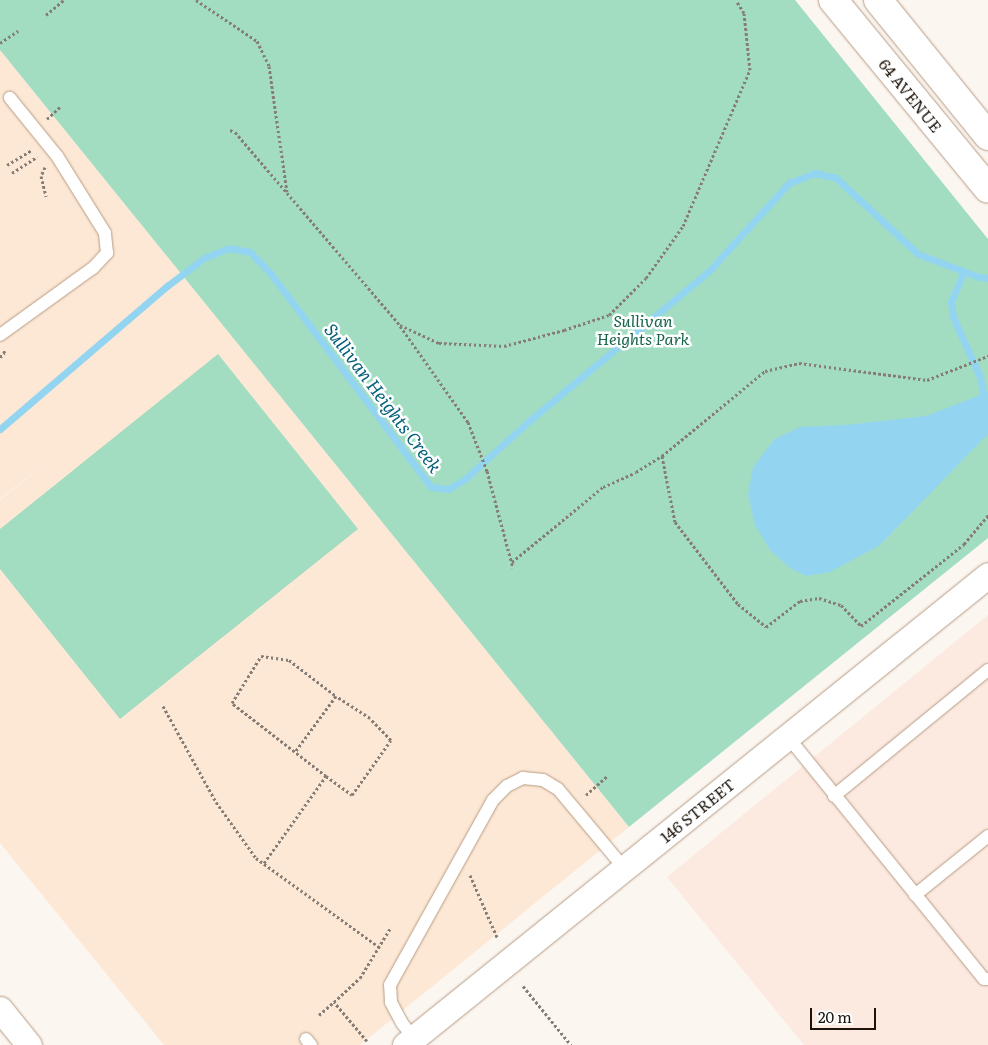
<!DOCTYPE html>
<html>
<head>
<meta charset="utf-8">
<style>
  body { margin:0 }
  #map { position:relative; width:988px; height:1045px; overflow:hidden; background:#fcf6f1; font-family:Literata,serif }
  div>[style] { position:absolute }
  .commercial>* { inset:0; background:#fce9e0 }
  .built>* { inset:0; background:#fde8d5 }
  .green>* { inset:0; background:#a2ddc2 }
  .water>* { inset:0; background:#93d5f1 }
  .stream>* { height:7px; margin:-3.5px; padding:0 3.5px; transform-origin:3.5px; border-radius:3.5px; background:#93d5f1 }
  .path>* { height:3px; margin-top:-1.5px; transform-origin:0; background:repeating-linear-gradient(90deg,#867d76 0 2.5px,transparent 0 5px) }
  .roads { filter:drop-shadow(0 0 1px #b69c83) drop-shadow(0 0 1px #b69c83) }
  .lane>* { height:12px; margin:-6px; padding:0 6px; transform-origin:6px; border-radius:6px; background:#fff }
  .street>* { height:25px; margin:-12.5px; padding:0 12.5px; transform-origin:12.5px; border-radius:12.5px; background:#fff }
  .secondary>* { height:28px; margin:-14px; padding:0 14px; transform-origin:14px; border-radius:14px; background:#fff }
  span { translate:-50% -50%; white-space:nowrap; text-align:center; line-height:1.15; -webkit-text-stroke:5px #fff; paint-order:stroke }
  .street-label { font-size:16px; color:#1d130a }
  .park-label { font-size:16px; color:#18654a; font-style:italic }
  .water-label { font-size:18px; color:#06607c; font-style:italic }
  .scale { position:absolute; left:810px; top:1008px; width:66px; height:22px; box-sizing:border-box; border:2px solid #1d130a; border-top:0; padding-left:6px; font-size:15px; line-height:18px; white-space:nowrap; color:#1d130a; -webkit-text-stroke:4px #fff; paint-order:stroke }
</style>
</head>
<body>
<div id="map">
  <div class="commercial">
    <div style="clip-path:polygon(988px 615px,988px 1045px,804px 1045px,667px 877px)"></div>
  </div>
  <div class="built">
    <div style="clip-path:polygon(0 50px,629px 827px,360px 1045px,164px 1045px,0 843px,0 500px,53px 457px,0 499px)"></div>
  </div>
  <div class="green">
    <div style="clip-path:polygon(0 0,795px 0,988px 239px,988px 538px,629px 827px,0 50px)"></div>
    <div style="clip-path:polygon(218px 354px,358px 529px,120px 719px,0 569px,0 529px)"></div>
  </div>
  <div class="water">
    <div style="clip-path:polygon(988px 392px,988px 434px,880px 545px,830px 572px,806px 576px,790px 568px,770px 550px,755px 525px,748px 495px,753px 467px,775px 439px,800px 427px,846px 425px,926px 416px)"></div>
  </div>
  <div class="stream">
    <div style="left:964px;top:271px;width:33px;rotate:113deg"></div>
    <div style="left:951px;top:301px;width:16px;rotate:83deg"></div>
    <div style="left:953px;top:317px;width:66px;rotate:65.8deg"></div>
    <div style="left:980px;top:377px;width:16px;rotate:79deg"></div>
    <div style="left:0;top:429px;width:220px;rotate:-40.6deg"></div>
    <div style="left:167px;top:286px;width:46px;rotate:-37.1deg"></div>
    <div style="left:204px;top:258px;width:27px;rotate:-22deg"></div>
    <div style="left:229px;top:248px;width:21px;rotate:11deg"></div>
    <div style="left:250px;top:252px;width:30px;rotate:46deg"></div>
    <div style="left:271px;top:274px;width:266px;rotate:53.1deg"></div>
    <div style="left:431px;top:487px;width:17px;rotate:7deg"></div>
    <div style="left:448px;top:489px;width:20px;rotate:-30deg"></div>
    <div style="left:465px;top:479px;width:86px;rotate:-42.2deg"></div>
    <div style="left:529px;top:421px;width:236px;rotate:-39.8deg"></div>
    <div style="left:710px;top:270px;width:118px;rotate:-47.8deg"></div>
    <div style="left:789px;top:183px;width:28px;rotate:-21deg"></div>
    <div style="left:815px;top:173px;width:22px;rotate:13deg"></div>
    <div style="left:836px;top:178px;width:112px;rotate:42.8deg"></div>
    <div style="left:918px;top:254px;width:65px;rotate:20.7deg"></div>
    <div style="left:979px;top:277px;width:9px;rotate:6deg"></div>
  </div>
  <div class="path">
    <div style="left:196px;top:0;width:73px;rotate:33.9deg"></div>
    <div style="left:257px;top:41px;width:28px;rotate:64deg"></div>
    <div style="left:269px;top:66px;width:127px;rotate:81.9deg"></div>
    <div style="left:46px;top:15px;width:23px;rotate:-40deg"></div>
    <div style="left:0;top:43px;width:22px;rotate:-34deg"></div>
    <div style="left:47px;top:119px;width:18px;rotate:-43deg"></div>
    <div style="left:230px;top:130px;width:5px;rotate:22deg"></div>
    <div style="left:235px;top:132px;width:254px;rotate:49.5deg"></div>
    <div style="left:400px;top:325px;width:43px;rotate:24.8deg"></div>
    <div style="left:439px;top:343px;width:65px;rotate:2.6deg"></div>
    <div style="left:504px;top:346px;width:62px;rotate:-14.9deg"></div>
    <div style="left:564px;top:330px;width:47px;rotate:-18.4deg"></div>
    <div style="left:609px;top:315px;width:52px;rotate:-45deg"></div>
    <div style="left:646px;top:278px;width:64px;rotate:-54.6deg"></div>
    <div style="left:683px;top:226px;width:170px;rotate:-66.8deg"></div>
    <div style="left:750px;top:70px;width:57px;rotate:-96deg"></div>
    <div style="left:744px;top:13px;width:15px;rotate:-122deg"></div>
    <div style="left:7px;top:165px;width:29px;rotate:-31deg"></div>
    <div style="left:45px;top:167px;width:10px;rotate:114deg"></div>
    <div style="left:41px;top:176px;width:21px;rotate:76deg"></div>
    <div style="left:12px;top:173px;width:30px;rotate:-33deg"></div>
    <div style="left:400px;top:326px;width:118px;rotate:54.7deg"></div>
    <div style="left:468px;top:422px;width:53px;rotate:68.8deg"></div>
    <div style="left:487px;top:471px;width:100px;rotate:75deg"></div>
    <div style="left:0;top:357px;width:6px;rotate:-39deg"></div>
    <div style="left:5px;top:353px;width:4px;rotate:-124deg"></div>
    <div style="left:662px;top:456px;width:67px;rotate:78.9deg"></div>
    <div style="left:675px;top:522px;width:103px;rotate:52.5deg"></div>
    <div style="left:738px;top:604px;width:36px;rotate:39deg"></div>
    <div style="left:766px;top:627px;width:43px;rotate:-37.4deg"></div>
    <div style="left:800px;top:601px;width:19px;rotate:-9deg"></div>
    <div style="left:819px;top:598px;width:23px;rotate:18deg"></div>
    <div style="left:841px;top:605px;width:29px;rotate:46deg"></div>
    <div style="left:861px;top:626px;width:132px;rotate:-38.5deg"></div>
    <div style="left:964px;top:544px;width:38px;rotate:-50deg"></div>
    <div style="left:512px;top:562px;width:118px;rotate:-39.5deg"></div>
    <div style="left:603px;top:487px;width:36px;rotate:-24deg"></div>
    <div style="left:636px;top:472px;width:31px;rotate:-32deg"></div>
    <div style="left:662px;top:456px;width:134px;rotate:-39.5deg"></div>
    <div style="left:765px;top:371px;width:35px;rotate:-13deg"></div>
    <div style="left:799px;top:363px;width:129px;rotate:7.6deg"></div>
    <div style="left:927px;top:380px;width:66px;rotate:-21.5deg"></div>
    <div style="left:163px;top:706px;width:110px;rotate:61.1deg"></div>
    <div style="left:216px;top:802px;width:69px;rotate:54.5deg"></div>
    <div style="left:256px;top:858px;width:152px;rotate:35.9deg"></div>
    <div style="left:326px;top:776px;width:32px;rotate:36deg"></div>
    <div style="left:352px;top:795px;width:67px;rotate:-54.7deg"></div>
    <div style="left:391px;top:740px;width:30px;rotate:-134deg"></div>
    <div style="left:370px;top:718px;width:40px;rotate:-147.1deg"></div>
    <div style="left:586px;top:795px;width:28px;rotate:-42deg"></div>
    <div style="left:264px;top:863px;width:107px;rotate:-54.5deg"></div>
    <div style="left:326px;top:776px;width:119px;rotate:-142.2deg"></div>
    <div style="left:232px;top:703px;width:55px;rotate:-58.3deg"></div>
    <div style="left:261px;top:656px;width:28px;rotate:8deg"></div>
    <div style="left:289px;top:660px;width:59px;rotate:37.5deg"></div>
    <div style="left:336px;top:696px;width:69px;rotate:126.2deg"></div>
    <div style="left:470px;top:875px;width:68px;rotate:66.5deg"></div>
    <div style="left:523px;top:986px;width:76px;rotate:50.9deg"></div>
    <div style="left:319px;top:1015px;width:20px;rotate:-41deg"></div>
    <div style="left:367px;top:1041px;width:51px;rotate:-130.2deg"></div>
    <div style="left:334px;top:1002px;width:35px;rotate:-43deg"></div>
    <div style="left:360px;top:978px;width:60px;rotate:-58.7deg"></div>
  </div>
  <div class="roads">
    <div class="lane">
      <div style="left:0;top:335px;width:115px;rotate:-35.8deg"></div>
      <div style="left:93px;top:268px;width:21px;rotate:-47deg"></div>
      <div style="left:107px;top:253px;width:20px;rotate:-96deg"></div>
      <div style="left:105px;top:233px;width:91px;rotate:-121.9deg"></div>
      <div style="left:57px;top:156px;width:75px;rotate:-129deg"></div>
      <div style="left:788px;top:737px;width:311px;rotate:51deg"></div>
      <div style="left:984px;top:979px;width:4px"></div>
      <div style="left:834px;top:796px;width:199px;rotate:-39.3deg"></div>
      <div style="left:915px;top:895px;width:94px;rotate:-38.9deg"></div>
      <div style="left:414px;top:1038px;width:19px;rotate:-129deg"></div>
      <div style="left:402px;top:1023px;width:24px;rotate:-118deg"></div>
      <div style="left:391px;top:1002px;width:17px;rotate:-93deg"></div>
      <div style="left:390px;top:985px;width:212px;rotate:-60.9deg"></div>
      <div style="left:493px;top:800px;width:20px;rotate:-45deg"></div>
      <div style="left:507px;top:786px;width:18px;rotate:-27deg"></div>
      <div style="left:523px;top:778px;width:20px;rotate:6deg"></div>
      <div style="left:543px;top:780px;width:17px;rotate:31deg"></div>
      <div style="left:558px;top:789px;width:103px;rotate:50.1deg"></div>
      <div style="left:306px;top:1039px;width:8px;rotate:50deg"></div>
    </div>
    <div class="street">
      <div style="left:0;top:1009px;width:46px;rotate:51.1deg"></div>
      <div style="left:405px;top:1045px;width:749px;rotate:-38.87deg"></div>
    </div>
    <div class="secondary">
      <div style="left:833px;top:0;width:244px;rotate:50.6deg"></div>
      <div style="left:878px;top:0;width:175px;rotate:51deg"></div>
    </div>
  </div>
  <div class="street-label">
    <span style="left:911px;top:95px;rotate:51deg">64 AVENUE</span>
    <span style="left:697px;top:810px;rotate:-39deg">146 STREET</span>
  </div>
  <div class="park-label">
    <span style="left:643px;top:329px">Sullivan<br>Heights Park</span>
  </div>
  <div class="water-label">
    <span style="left:383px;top:398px;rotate:53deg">Sullivan Heights Creek</span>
  </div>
  <div class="scale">20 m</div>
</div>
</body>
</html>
